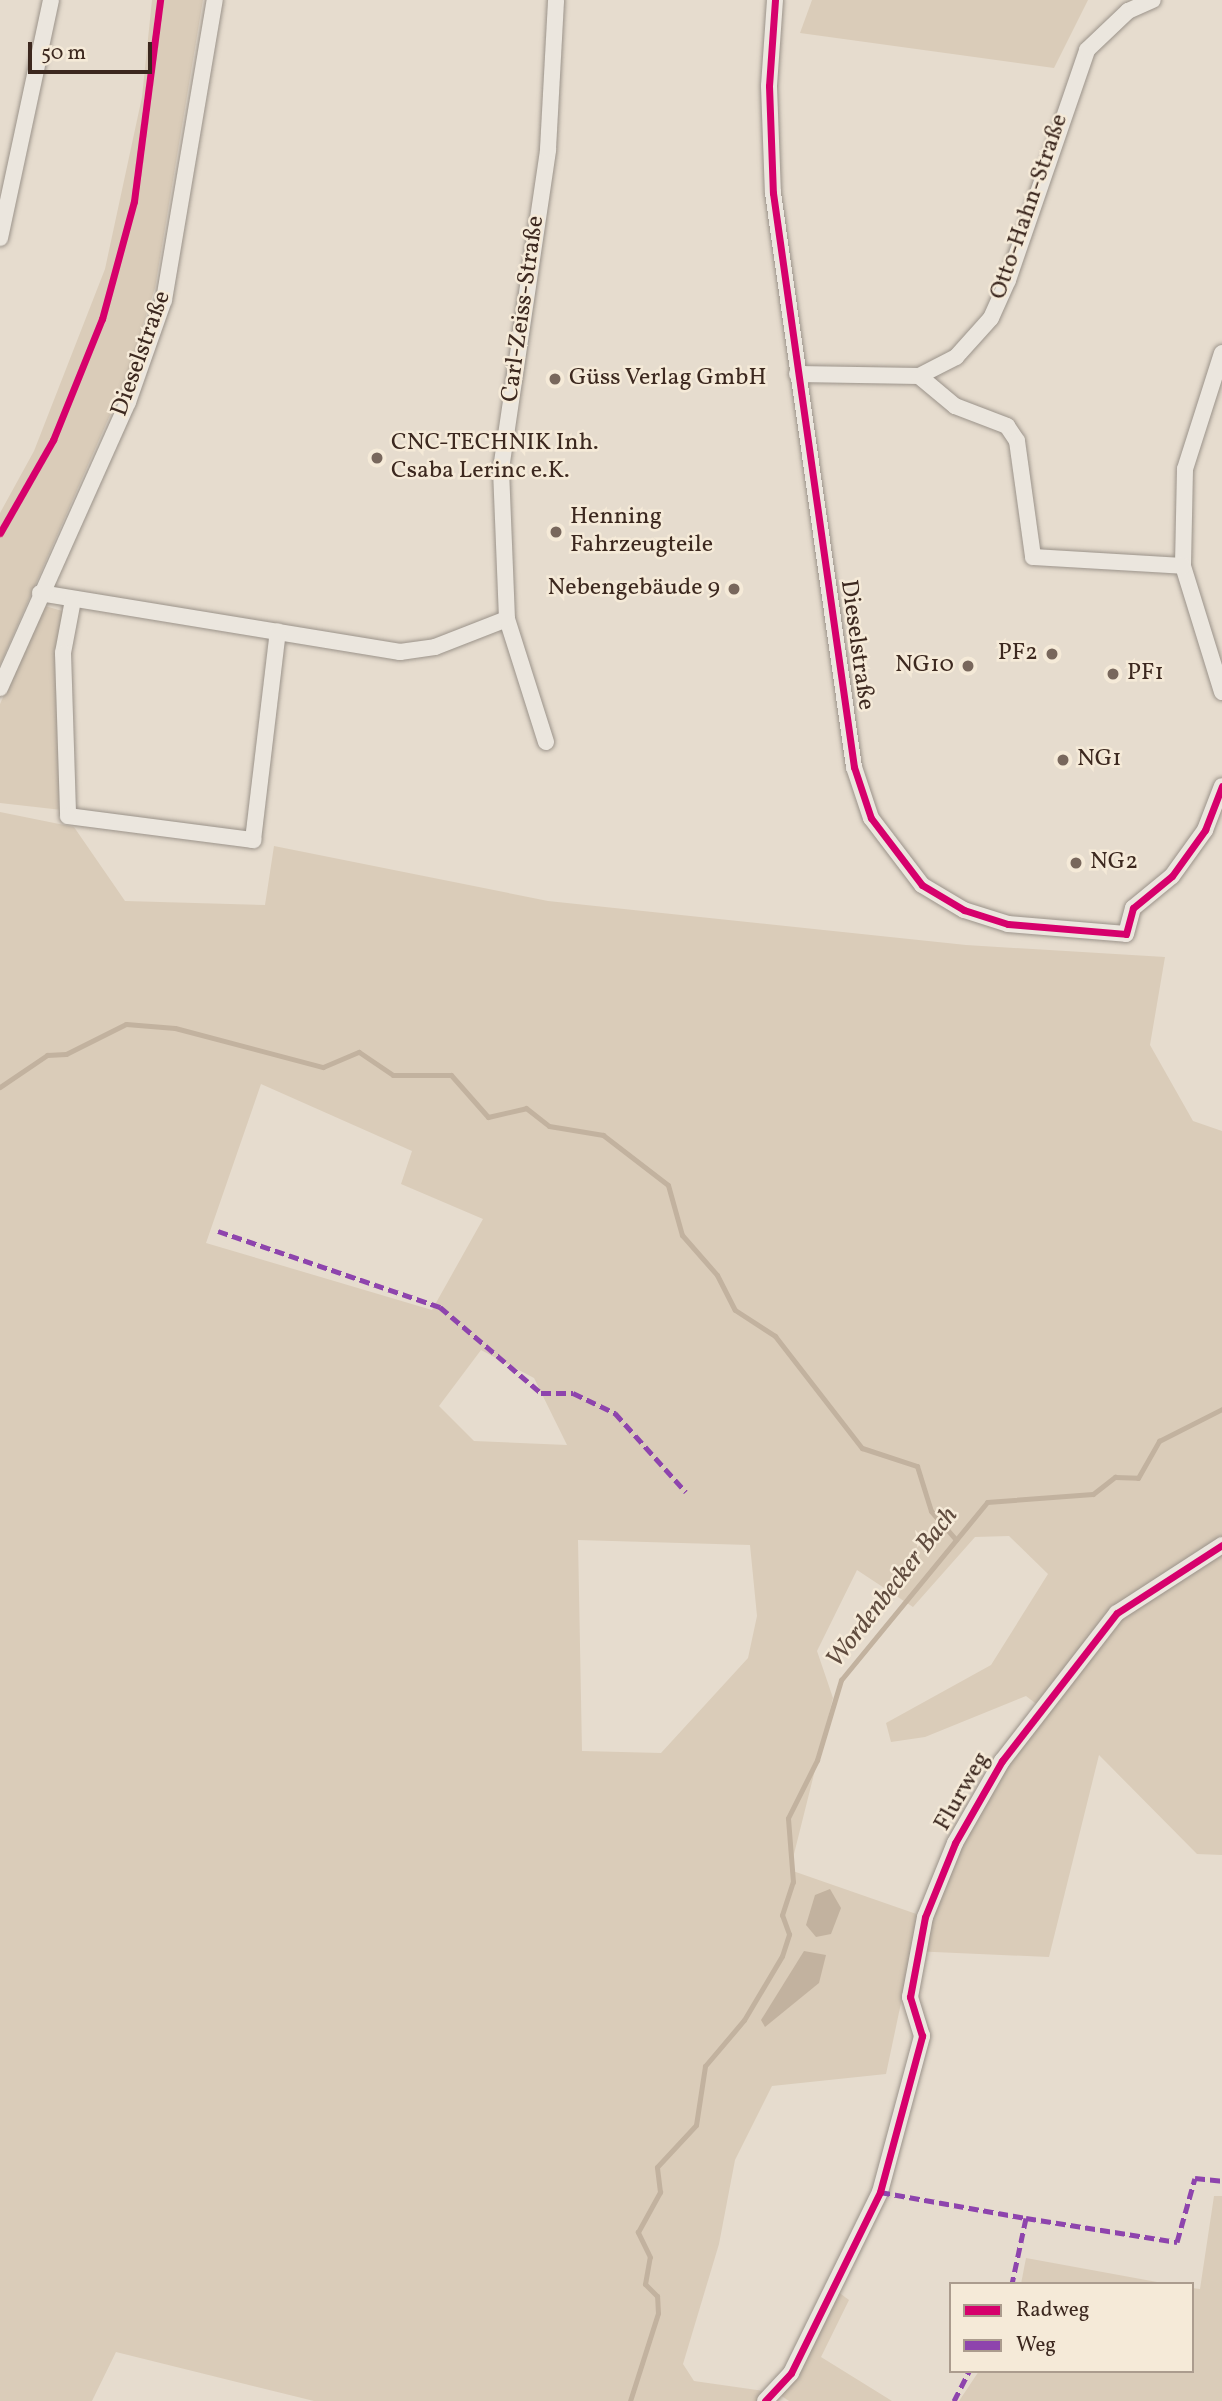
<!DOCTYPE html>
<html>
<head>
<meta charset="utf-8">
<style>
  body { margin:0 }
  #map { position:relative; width:1222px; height:2401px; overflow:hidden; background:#e6dcce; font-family:Vollkorn,serif }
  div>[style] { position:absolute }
  .green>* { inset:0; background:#daccb9 }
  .water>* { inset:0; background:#c2b29f }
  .stream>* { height:5px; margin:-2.5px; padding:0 2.5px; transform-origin:2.5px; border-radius:2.5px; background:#c2b29f }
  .roads { filter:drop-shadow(0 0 2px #9b938a) drop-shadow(0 0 2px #9b938a) }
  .minor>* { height:16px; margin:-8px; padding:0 8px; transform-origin:8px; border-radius:8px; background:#ebe6de }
  .quiet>* { height:5px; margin-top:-2.5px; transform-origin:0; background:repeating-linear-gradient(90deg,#8e44ad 0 10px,transparent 0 15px) }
  .cycleway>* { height:7px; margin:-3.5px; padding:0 3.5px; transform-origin:3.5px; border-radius:3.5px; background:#d6006c }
  .dots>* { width:19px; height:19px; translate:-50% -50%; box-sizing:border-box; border:4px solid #f5ead8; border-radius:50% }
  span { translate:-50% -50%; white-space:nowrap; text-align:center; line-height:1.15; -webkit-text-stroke:5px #f5ead8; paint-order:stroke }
  .street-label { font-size:24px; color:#3c281f }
  .poi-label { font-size:24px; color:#3c281f }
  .left { translate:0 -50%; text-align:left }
  .right { translate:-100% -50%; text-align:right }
  .water-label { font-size:26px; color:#604c3f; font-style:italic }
  .legend { position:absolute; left:949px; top:2282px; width:245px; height:91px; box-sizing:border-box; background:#f5ead8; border:2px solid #ab9c8e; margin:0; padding:9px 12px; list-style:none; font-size:21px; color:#3c281f }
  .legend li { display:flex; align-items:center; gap:14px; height:35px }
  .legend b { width:35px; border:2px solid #ab9c8e }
  .scale { position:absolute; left:28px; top:42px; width:124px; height:32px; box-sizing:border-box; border:4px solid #3c281f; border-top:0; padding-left:9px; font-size:21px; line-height:24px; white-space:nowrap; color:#3c281f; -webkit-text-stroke:5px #f5ead8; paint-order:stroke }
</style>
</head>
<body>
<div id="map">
  <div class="green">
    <div style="clip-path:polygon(152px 0,203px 0,155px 288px,125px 381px,0 665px,0 513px,34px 451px,105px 269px,142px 97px)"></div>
    <div style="clip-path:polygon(812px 0,1088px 0,1054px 68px,800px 33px)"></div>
    <div style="clip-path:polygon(45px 606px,66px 612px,62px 810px,0 803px,0 704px)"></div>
    <div style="clip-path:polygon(evenodd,0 812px,74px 827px,125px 901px,265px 905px,274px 846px,548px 901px,966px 945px,1165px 957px,1150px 1045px,1193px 1121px,1222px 1131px,1222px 1855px,1197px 1854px,1099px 1755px,1049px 1957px,912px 1951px,886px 2074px,772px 2086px,735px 2160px,719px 2244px,683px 2364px,694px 2381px,777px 2393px,837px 2291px,849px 2300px,821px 2357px,892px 2401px,789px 2401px,777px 2393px,767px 2401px,314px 2401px,116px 2352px,92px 2401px,0 2401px,0 812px,261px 1084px,412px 1151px,401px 1184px,483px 1219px,432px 1310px,206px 1243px,261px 1084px,0 812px,481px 1350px,534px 1378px,567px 1445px,474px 1441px,439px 1406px,481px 1350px,0 812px,1009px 1536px,1048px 1574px,991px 1665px,886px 1723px,891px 1742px,925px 1737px,1026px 1696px,1039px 1706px,975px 1802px,925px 1917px,790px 1870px,833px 1698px,817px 1651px,857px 1570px,913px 1607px,975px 1537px,1009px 1536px,0 812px,578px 1540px,750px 1545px,757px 1616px,748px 1658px,661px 1753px,582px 1751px,578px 1540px)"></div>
    <div style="clip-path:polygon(1214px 2196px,1222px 2196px,1222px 2401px,959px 2401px,979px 2371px,1192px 2371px,1192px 2288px,1200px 2289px)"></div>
    <div style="clip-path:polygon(1026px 2258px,1168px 2284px,1021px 2284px)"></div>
  </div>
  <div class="water">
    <div style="clip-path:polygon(830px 1889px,841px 1908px,831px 1934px,816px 1937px,806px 1925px,815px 1895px)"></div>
    <div style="clip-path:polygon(804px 1951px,826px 1955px,819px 1983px,765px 2027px,761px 2020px)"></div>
  </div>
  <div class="stream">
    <div style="left:0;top:1087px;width:57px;rotate:-34.2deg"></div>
    <div style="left:47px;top:1055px;width:19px;rotate:-3deg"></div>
    <div style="left:66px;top:1054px;width:67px;rotate:-26.6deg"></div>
    <div style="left:126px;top:1024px;width:49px;rotate:4.7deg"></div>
    <div style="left:175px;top:1028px;width:153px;rotate:14.8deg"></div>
    <div style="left:323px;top:1067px;width:39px;rotate:-23deg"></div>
    <div style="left:359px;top:1052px;width:41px;rotate:34.1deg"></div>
    <div style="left:393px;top:1075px;width:58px"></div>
    <div style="left:451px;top:1075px;width:56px;rotate:48.6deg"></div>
    <div style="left:488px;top:1117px;width:39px;rotate:-13deg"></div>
    <div style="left:526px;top:1108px;width:29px;rotate:38deg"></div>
    <div style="left:549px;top:1126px;width:55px;rotate:9.5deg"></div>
    <div style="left:603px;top:1135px;width:82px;rotate:37.6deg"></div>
    <div style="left:668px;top:1185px;width:52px;rotate:74.4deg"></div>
    <div style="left:682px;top:1235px;width:53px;rotate:48.8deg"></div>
    <div style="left:717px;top:1275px;width:39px;rotate:63deg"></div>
    <div style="left:735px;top:1310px;width:48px;rotate:33deg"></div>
    <div style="left:775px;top:1336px;width:142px;rotate:52.2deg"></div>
    <div style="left:862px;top:1448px;width:58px;rotate:18.1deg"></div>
    <div style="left:917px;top:1466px;width:47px;rotate:72.7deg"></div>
    <div style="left:931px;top:1511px;width:38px;rotate:49deg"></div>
    <div style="left:630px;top:2401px;width:92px;rotate:-72.3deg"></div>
    <div style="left:658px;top:2313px;width:17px;rotate:-93deg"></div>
    <div style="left:657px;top:2296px;width:17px;rotate:-135deg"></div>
    <div style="left:645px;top:2284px;width:27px;rotate:-80deg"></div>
    <div style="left:650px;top:2257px;width:28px;rotate:-116deg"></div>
    <div style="left:638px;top:2232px;width:46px;rotate:-61.2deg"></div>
    <div style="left:660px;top:2192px;width:25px;rotate:-97deg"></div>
    <div style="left:657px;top:2167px;width:57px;rotate:-47.1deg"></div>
    <div style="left:696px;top:2125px;width:60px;rotate:-81.3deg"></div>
    <div style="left:705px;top:2066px;width:60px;rotate:-49.7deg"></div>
    <div style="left:744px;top:2020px;width:74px;rotate:-59.3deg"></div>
    <div style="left:782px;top:1956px;width:23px;rotate:-72deg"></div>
    <div style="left:789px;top:1934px;width:20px;rotate:-110deg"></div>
    <div style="left:782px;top:1915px;width:35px;rotate:-72deg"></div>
    <div style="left:793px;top:1882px;width:64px;rotate:-94.5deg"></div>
    <div style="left:788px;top:1818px;width:65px;rotate:-63.4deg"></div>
    <div style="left:817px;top:1760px;width:84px;rotate:-73.3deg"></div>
    <div style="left:841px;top:1680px;width:230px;rotate:-50.6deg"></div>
    <div style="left:987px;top:1502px;width:106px;rotate:-4.3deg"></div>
    <div style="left:1093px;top:1494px;width:28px;rotate:-38deg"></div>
    <div style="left:1115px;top:1477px;width:23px;rotate:2deg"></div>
    <div style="left:1138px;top:1478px;width:43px;rotate:-60.4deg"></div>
    <div style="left:1159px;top:1441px;width:71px;rotate:-26.9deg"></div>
  </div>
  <div class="roads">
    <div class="minor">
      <div style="left:775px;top:0;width:86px;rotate:94deg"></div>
      <div style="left:769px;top:86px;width:107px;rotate:87.9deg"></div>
      <div style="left:773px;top:193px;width:580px;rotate:81.97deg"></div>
      <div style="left:854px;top:767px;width:54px;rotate:71.6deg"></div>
      <div style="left:871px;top:818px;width:84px;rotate:52.7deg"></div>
      <div style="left:922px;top:885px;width:49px;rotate:30.8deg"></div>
      <div style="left:964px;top:910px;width:46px;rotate:17.7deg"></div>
      <div style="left:1008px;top:924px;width:118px;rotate:4.8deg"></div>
      <div style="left:1126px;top:934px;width:27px;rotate:-75deg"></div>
      <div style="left:1133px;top:908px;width:50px;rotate:-39.4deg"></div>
      <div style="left:1172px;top:876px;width:57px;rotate:-54.3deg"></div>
      <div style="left:1205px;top:830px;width:47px;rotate:-68.9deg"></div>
      <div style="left:0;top:238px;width:243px;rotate:-77.9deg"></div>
      <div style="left:1222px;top:353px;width:122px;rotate:107.7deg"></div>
      <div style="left:1185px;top:469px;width:97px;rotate:91.2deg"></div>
      <div style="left:1183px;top:566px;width:132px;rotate:72.8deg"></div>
      <div style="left:797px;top:374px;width:122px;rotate:0.9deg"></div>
      <div style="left:919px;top:376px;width:42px;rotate:-27.2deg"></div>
      <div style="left:956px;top:357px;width:52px;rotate:-48.1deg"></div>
      <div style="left:991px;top:318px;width:42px;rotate:-65.9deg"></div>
      <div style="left:1008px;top:280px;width:243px;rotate:-71deg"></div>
      <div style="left:1087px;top:50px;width:57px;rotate:-43.6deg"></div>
      <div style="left:1128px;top:11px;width:27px;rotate:-24deg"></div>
      <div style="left:919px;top:376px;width:47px;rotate:39.8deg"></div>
      <div style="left:955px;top:406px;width:56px;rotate:21deg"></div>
      <div style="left:1007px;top:426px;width:18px;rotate:56deg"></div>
      <div style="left:1017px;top:441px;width:117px;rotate:82.1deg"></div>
      <div style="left:1033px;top:557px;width:150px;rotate:3.4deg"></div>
      <div style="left:40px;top:593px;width:365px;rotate:9.3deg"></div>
      <div style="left:400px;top:652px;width:35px;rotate:-8deg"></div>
      <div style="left:435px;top:647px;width:77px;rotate:-21.3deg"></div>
      <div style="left:73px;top:600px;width:54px;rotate:100.7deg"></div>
      <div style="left:63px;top:653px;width:163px;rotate:88.2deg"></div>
      <div style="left:68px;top:816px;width:187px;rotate:7.4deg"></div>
      <div style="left:253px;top:840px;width:210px;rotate:-83.2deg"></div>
      <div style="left:0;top:688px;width:313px;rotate:-65.9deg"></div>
      <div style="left:128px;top:402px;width:108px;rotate:-70.6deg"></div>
      <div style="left:164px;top:300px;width:304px;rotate:-80.4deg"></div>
      <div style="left:546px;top:742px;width:129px;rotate:-107.6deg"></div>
      <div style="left:507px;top:619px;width:150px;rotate:-92.3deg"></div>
      <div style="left:501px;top:469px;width:323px;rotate:-81.6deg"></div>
      <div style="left:548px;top:149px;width:149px;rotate:-86.9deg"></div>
      <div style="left:765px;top:2401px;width:38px;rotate:-47deg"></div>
      <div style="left:791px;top:2373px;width:202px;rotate:-63.8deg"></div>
      <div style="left:880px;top:2192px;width:162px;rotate:-74.9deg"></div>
      <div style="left:922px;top:2036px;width:41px;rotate:-107.1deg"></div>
      <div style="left:910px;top:1997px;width:81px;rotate:-79.4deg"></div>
      <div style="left:925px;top:1917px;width:80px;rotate:-67.9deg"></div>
      <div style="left:955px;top:1843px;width:95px;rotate:-60.2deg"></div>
      <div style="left:1002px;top:1761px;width:187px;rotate:-52.2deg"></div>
      <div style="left:1117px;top:1613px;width:125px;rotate:-32.9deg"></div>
    </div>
  </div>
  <div class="quiet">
    <div style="left:218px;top:1231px;width:235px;rotate:18.9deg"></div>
    <div style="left:440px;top:1307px;width:133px;rotate:40.4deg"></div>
    <div style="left:541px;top:1393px;width:32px"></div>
    <div style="left:573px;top:1393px;width:47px;rotate:25.5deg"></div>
    <div style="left:615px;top:1413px;width:106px;rotate:48.1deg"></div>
    <div style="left:880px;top:2192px;width:148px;rotate:10.1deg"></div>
    <div style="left:1026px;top:2218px;width:67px;rotate:102deg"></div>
    <div style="left:1026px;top:2218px;width:153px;rotate:9deg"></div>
    <div style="left:1177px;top:2242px;width:66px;rotate:-74.3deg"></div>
    <div style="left:1195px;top:2178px;width:27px;rotate:6deg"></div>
    <div style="left:954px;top:2401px;width:34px;rotate:-63deg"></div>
  </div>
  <div class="cycleway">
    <div style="left:775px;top:0;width:86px;rotate:94deg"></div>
    <div style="left:769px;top:86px;width:107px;rotate:87.9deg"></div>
    <div style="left:773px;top:193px;width:580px;rotate:81.97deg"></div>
    <div style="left:854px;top:767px;width:54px;rotate:71.6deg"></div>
    <div style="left:871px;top:818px;width:84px;rotate:52.7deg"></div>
    <div style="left:922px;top:885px;width:49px;rotate:30.8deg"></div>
    <div style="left:964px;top:910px;width:46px;rotate:17.7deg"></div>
    <div style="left:1008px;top:924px;width:118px;rotate:4.8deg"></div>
    <div style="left:1126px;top:934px;width:27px;rotate:-75deg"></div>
    <div style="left:1133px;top:908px;width:50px;rotate:-39.4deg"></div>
    <div style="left:1172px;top:876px;width:57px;rotate:-54.3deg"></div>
    <div style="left:1205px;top:830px;width:47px;rotate:-68.9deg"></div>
    <div style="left:0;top:533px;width:107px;rotate:-60.3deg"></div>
    <div style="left:53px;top:440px;width:131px;rotate:-68deg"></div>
    <div style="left:102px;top:319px;width:122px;rotate:-74.8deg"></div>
    <div style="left:134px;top:201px;width:203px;rotate:-82.6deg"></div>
    <div style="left:765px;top:2401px;width:38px;rotate:-47deg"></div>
    <div style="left:791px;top:2373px;width:202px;rotate:-63.8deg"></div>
    <div style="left:880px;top:2192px;width:162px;rotate:-74.9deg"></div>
    <div style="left:922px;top:2036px;width:41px;rotate:-107.1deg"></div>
    <div style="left:910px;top:1997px;width:81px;rotate:-79.4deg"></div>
    <div style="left:925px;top:1917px;width:80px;rotate:-67.9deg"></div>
    <div style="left:955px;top:1843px;width:95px;rotate:-60.2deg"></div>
    <div style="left:1002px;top:1761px;width:187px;rotate:-52.2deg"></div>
    <div style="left:1117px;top:1613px;width:125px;rotate:-32.9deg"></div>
  </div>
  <div class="dots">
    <div style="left:555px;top:379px;background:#78675c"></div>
    <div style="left:377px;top:458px;background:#78675c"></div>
    <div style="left:556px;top:532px;background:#78675c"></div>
    <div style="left:734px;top:589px;background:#78675c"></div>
    <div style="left:1052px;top:654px;background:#78675c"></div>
    <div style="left:968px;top:666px;background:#78675c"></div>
    <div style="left:1113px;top:674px;background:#78675c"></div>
    <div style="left:1063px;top:760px;background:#78675c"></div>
    <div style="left:1076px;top:863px;background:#78675c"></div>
  </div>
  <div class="street-label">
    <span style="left:1030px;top:207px;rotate:-71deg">Otto-Hahn-Straße</span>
    <span style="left:524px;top:309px;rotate:-82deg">Carl-Zeiss-Straße</span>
    <span style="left:142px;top:354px;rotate:-70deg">Dieselstraße</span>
    <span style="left:856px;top:645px;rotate:82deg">Dieselstraße</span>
    <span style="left:963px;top:1792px;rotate:-60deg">Flurweg</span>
  </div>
  <div class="poi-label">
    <span class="left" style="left:569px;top:379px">Güss Verlag GmbH</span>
    <span class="left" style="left:391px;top:458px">CNC-TECHNIK Inh.<br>Csaba Lerinc e.K.</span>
    <span class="left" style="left:570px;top:532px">Henning<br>Fahrzeugteile</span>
    <span class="right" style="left:720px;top:589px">Nebengebäude 9</span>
    <span class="right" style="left:1038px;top:654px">PF2</span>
    <span class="right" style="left:954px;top:666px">NG10</span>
    <span class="left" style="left:1127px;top:674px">PF1</span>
    <span class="left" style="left:1077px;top:760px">NG1</span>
    <span class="left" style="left:1090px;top:863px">NG2</span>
  </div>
  <div class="water-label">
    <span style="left:893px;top:1588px;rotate:-52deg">Wordenbecker Bach</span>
  </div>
  <ul class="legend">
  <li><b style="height:9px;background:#d6006c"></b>Radweg</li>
  <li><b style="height:9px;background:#8e44ad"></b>Weg</li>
  </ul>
  <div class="scale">50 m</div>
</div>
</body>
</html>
